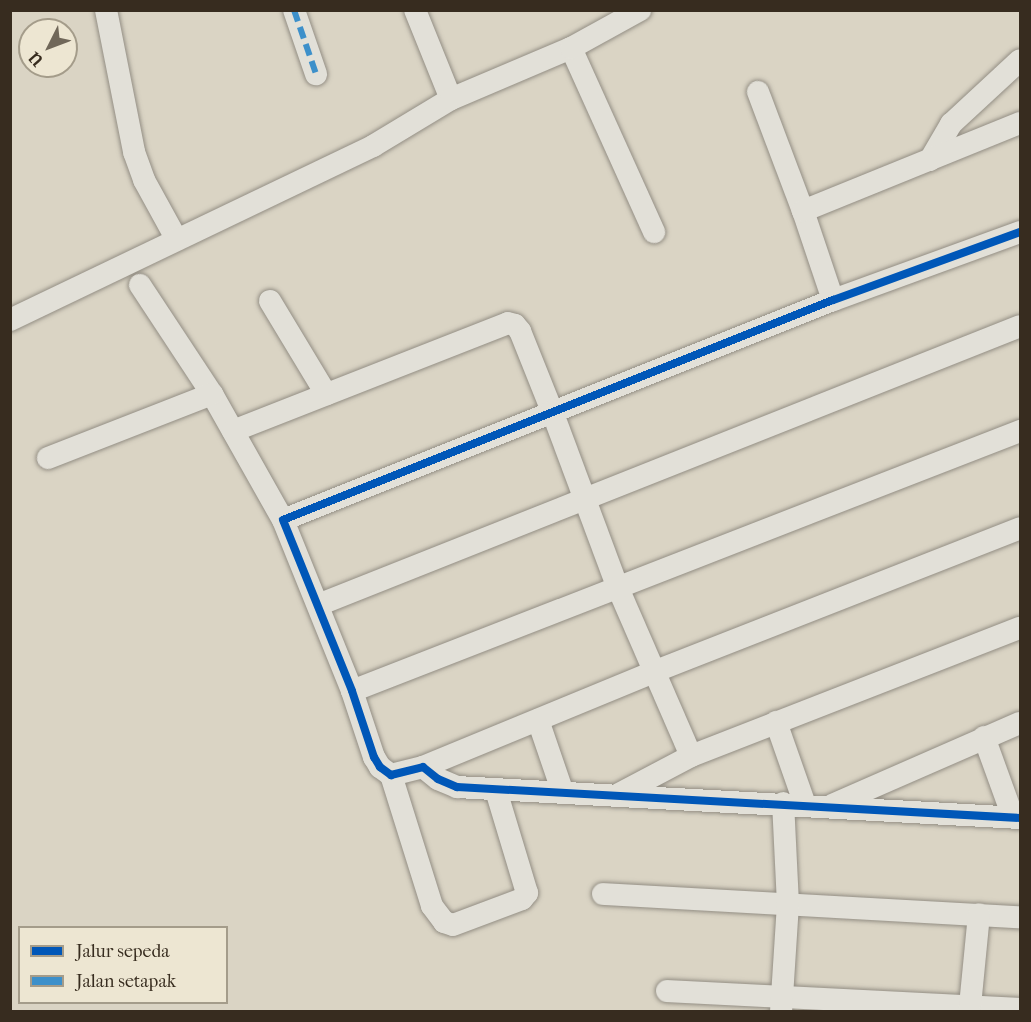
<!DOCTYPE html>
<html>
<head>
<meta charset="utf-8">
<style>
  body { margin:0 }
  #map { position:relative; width:1031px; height:1022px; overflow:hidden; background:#dad4c4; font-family:"IM FELL French Canon",serif }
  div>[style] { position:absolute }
  .roads { filter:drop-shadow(0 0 2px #938e84) drop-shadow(0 0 2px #938e84) }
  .minor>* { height:22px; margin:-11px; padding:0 11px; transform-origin:11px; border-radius:11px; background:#e2e0d8 }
  .quiet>* { height:6px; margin-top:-3px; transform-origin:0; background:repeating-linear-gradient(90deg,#3d90ca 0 12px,transparent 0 18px) }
  .cycleway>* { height:8px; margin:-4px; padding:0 4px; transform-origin:4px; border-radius:4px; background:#0057b8 }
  span { translate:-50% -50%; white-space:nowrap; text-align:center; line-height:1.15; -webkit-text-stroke:4.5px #ede6d2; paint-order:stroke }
  .frame { position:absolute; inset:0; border:12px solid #372c1f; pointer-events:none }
  .legend { position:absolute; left:18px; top:926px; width:210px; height:78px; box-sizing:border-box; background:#ede6d2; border:2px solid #a49c8a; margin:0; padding:8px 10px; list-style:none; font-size:18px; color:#372c1f }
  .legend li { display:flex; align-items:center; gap:12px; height:30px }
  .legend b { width:30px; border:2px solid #a49c8a }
  .north { position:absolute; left:18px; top:18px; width:60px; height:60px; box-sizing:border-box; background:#ede6d2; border:2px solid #a49c8a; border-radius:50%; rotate:228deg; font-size:16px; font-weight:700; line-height:24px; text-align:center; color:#372c1f }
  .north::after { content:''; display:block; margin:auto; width:21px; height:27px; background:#706759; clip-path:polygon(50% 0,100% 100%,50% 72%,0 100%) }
</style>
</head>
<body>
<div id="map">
  <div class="roads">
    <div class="minor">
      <div style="left:106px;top:10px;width:145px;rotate:78.8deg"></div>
      <div style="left:134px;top:152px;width:30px;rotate:70deg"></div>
      <div style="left:144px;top:180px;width:68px;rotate:61.2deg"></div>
      <div style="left:294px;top:10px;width:68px;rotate:71deg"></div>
      <div style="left:415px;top:10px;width:96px;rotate:68deg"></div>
      <div style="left:571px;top:48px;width:202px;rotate:65.7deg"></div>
      <div style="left:758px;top:92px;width:127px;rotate:69.3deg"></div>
      <div style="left:930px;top:160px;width:42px;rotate:-59.7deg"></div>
      <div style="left:951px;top:124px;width:94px;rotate:-42.8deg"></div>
      <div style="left:1020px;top:232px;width:199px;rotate:160deg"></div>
      <div style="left:833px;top:300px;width:592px;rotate:158.2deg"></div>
      <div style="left:283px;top:520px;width:184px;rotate:68deg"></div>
      <div style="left:352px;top:691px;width:70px;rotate:71.6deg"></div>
      <div style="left:374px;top:757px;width:12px;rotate:59deg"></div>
      <div style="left:380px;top:767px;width:14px;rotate:36deg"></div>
      <div style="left:391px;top:775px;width:33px;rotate:-14deg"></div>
      <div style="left:423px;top:767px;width:19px;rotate:39deg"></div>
      <div style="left:438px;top:779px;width:21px;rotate:23deg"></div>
      <div style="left:457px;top:787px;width:564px;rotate:3.15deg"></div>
      <div style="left:140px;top:285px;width:131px;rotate:56.6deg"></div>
      <div style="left:212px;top:394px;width:145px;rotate:60.6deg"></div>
      <div style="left:833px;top:300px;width:94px;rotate:-108.6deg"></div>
      <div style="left:803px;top:211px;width:234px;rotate:-22.1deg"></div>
      <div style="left:270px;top:301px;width:109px;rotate:58.9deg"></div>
      <div style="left:10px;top:320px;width:403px;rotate:-25.6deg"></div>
      <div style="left:373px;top:146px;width:91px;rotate:-31.1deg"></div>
      <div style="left:451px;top:99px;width:130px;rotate:-23deg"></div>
      <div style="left:571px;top:48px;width:79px;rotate:-28.8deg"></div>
      <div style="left:233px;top:431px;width:295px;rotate:-21.4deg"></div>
      <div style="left:508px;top:323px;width:7px;rotate:16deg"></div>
      <div style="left:515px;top:325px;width:8px;rotate:50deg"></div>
      <div style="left:520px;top:331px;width:86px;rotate:68.2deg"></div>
      <div style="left:552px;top:411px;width:189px;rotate:69.6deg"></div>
      <div style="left:618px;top:588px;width:183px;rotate:66.5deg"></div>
      <div style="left:48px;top:458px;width:176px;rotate:-21.3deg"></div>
      <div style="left:318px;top:605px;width:755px;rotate:-21.67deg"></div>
      <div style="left:352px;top:691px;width:717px;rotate:-21.27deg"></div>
      <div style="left:538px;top:720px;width:77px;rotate:71.1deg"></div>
      <div style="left:776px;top:722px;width:88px;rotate:70.7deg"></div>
      <div style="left:984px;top:737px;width:85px;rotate:70.1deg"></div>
      <div style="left:423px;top:767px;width:252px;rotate:-22.4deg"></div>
      <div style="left:656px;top:671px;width:391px;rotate:-21.4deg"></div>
      <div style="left:391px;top:775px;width:137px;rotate:72.6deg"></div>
      <div style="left:432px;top:906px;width:20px;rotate:53deg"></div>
      <div style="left:444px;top:922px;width:9px;rotate:18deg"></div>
      <div style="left:453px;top:925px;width:74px;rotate:-20.6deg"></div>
      <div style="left:522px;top:899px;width:8px;rotate:-50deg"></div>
      <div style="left:527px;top:893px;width:108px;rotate:-106.8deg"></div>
      <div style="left:619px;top:794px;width:81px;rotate:-27.8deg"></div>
      <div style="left:691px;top:756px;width:353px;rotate:-21.3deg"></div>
      <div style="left:832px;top:805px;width:205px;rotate:-23.6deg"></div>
      <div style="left:603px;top:894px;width:418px;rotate:3.2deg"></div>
      <div style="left:667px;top:991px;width:353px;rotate:2.9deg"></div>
      <div style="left:970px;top:1006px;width:92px;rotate:-84.4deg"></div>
      <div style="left:781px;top:1012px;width:108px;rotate:-86.3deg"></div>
      <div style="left:788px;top:904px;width:101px;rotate:-92.8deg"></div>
    </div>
  </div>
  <div class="quiet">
    <div style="left:294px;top:10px;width:68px;rotate:71deg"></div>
  </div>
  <div class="cycleway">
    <div style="left:1020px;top:232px;width:199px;rotate:160deg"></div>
    <div style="left:833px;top:300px;width:592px;rotate:158.2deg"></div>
    <div style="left:283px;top:520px;width:184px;rotate:68deg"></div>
    <div style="left:352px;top:691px;width:70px;rotate:71.6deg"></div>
    <div style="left:374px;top:757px;width:12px;rotate:59deg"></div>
    <div style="left:380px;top:767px;width:14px;rotate:36deg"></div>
    <div style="left:391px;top:775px;width:33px;rotate:-14deg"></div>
    <div style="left:423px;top:767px;width:19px;rotate:39deg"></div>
    <div style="left:438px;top:779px;width:21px;rotate:23deg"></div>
    <div style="left:457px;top:787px;width:564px;rotate:3.15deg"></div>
  </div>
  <div class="frame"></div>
  <ul class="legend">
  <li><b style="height:8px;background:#0057b8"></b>Jalur sepeda</li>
  <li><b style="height:8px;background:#3d90ca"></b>Jalan setapak</li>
  </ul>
  <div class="north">U</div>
</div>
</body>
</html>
